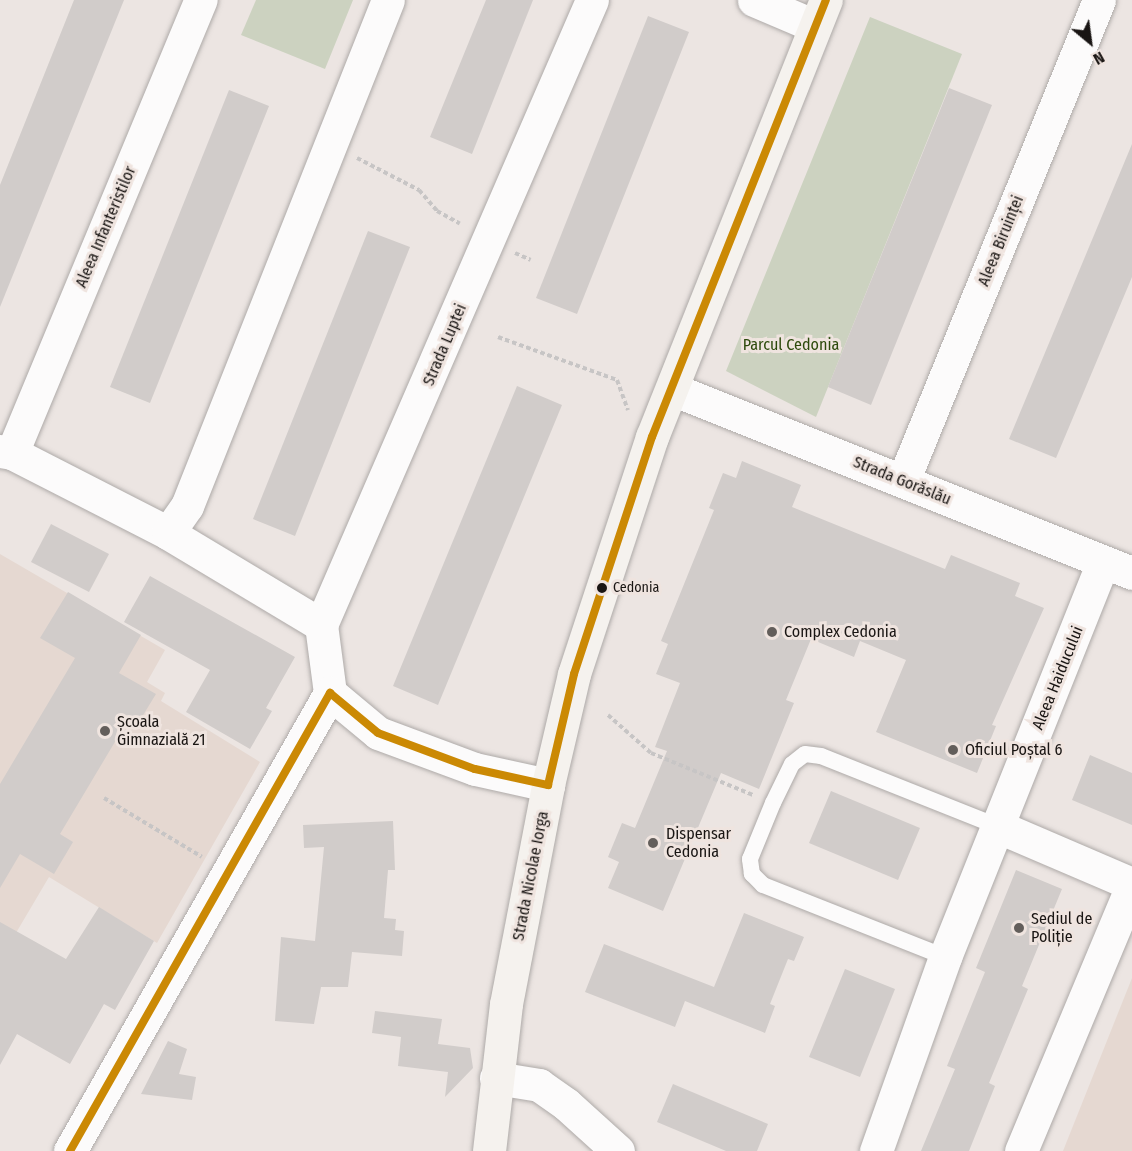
<!DOCTYPE html>
<html>
<head>
<meta charset="utf-8">
<style>
  body { margin:0 }
  #map { position:relative; width:1132px; height:1151px; overflow:hidden; background:#ece5e2; font-family:"Fira Sans Condensed",sans-serif }
  div>[style] { position:absolute }
  .built>* { inset:0; background:#e5d8d1 }
  .green>* { inset:0; background:#ccd2c0 }
  .building>* { inset:0; background:#d1ccca }
  .path>* { height:4px; margin-top:-2px; transform-origin:0; background:repeating-linear-gradient(90deg,#c7c5c5 0 4.5px,transparent 0 7.5px) }
  .roads { filter:drop-shadow(0 0 2px #aeaaa8) drop-shadow(0 0 2px #aeaaa8) }
  .service>* { height:16px; margin:-8px; padding:0 8px; transform-origin:8px; border-radius:8px; background:#fcfbfb }
  .minor>* { height:33px; margin:-16.5px; padding:0 16.5px; transform-origin:16.5px; border-radius:16.5px; background:#fcfbfb }
  .tertiary>* { height:33px; margin:-16.5px; padding:0 16.5px; transform-origin:16.5px; border-radius:16.5px; background:#fcfbfb }
  .secondary>* { height:33px; margin:-16.5px; padding:0 16.5px; transform-origin:16.5px; border-radius:16.5px; background:#f5f2ee }
  .bus-1>* { height:8px; margin:-4px; padding:0 4px; transform-origin:4px; border-radius:4px; background:#cb8904 }
  .dots>* { width:16px; height:16px; translate:-50% -50%; box-sizing:border-box; border:3px solid #efe4df; border-radius:50% }
  span { translate:-50% -50%; white-space:nowrap; text-align:center; line-height:1.15; -webkit-text-stroke:6px #efe4df; paint-order:stroke }
  .bus-label { font-size:14px; color:#191513 }
  .left { translate:0 -50%; text-align:left }
  .street-label { font-size:16px; color:#191513 }
  .park-label { font-size:16px; color:#2d4a0c }
  .poi-label { font-size:16px; color:#191513 }
  .north { position:absolute; left:1060px; top:12px; width:60px; height:60px; -webkit-text-stroke:4px #efe4df; paint-order:stroke; rotate:151deg; font-size:16px; font-weight:700; line-height:24px; text-align:center; color:#191513 }
  .north::after { content:''; display:block; margin:auto; width:21px; height:27px; background:#191513; clip-path:polygon(50% 0,100% 100%,50% 72%,0 100%) }
</style>
</head>
<body>
<div id="map">
  <div class="built">
    <div style="clip-path:polygon(0 554px,165px 650px,147px 682px,165px 693px,161px 701px,260px 762px,157px 943px,49px 877px,0 960px)"></div>
    <div style="clip-path:polygon(1132px 978px,1132px 1151px,1063px 1151px)"></div>
  </div>
  <div class="green">
    <div style="clip-path:polygon(256px 0,353px 0,325px 69px,241px 35px)"></div>
    <div style="clip-path:polygon(870px 17px,962px 54px,816px 417px,726px 371px)"></div>
  </div>
  <div class="building">
    <div style="clip-path:polygon(74px 0,124px 0,0 307px,0 185px)"></div>
    <div style="clip-path:polygon(486px 0,533px 0,472px 154px,430px 137px)"></div>
    <div style="clip-path:polygon(648px 16px,689px 32px,577px 314px,536px 298px)"></div>
    <div style="clip-path:polygon(949px 88px,992px 105px,871px 405px,828px 387px)"></div>
    <div style="clip-path:polygon(229px 90px,269px 106px,150px 403px,110px 387px)"></div>
    <div style="clip-path:polygon(1132px 144px,1132px 277px,1056px 458px,1009px 439px)"></div>
    <div style="clip-path:polygon(368px 231px,410px 247px,295px 536px,253px 519px)"></div>
    <div style="clip-path:polygon(517px 386px,562px 405px,438px 705px,393px 686px)"></div>
    <div style="clip-path:polygon(742px 461px,801px 485px,792px 507px,945px 569px,951px 555px,1020px 583px,1015px 596px,1044px 608px,992px 725px,996px 726px,977px 773px,876px 732px,906px 660px,860px 641px,854px 657px,811px 639px,786px 700px,794px 703px,759px 789px,721px 773px,663px 911px,608px 888px,619px 862px,608px 857px,622px 823px,635px 828px,667px 751px,655px 747px,680px 683px,656px 674px,668px 644px,661px 641px,714px 510px,709px 508px,723px 473px,736px 478px)"></div>
    <div style="clip-path:polygon(51px 524px,109px 554px,89px 592px,31px 562px)"></div>
    <div style="clip-path:polygon(150px 576px,295px 657px,266px 708px,272px 711px,250px 749px,186px 712px,210px 670px,124px 622px)"></div>
    <div style="clip-path:polygon(68px 592px,141px 635px,119px 673px,156px 694px,137px 725px,128px 720px,60px 834px,73px 842px,54px 874px,20px 854px,0 888px,0 784px,75px 658px,40px 638px)"></div>
    <div style="clip-path:polygon(1090px 755px,1132px 773px,1132px 825px,1072px 800px)"></div>
    <div style="clip-path:polygon(831px 791px,920px 828px,898px 880px,809px 843px)"></div>
    <div style="clip-path:polygon(393px 821px,395px 870px,388px 870px,384px 918px,396px 919px,395px 930px,404px 931px,402px 956px,352px 952px,348px 987px,321px 987px,314px 1024px,275px 1021px,281px 937px,315px 941px,324px 847px,304px 848px,303px 825px)"></div>
    <div style="clip-path:polygon(1016px 870px,1062px 889px,1022px 986px,1028px 989px,989px 1083px,995px 1086px,969px 1151px,921px 1151px,955px 1069px,947px 1066px,985px 972px,976px 968px)"></div>
    <div style="clip-path:polygon(99px 907px,154px 941px,115px 1010px,104px 1004px,70px 1064px,17px 1034px,0 1065px,0 922px,66px 959px)"></div>
    <div style="clip-path:polygon(744px 913px,804px 937px,794px 961px,788px 959px,770px 1004px,775px 1006px,765px 1033px,685px 1001px,675px 1027px,585px 992px,604px 944px,714px 987px)"></div>
    <div style="clip-path:polygon(845px 969px,895px 989px,860px 1077px,809px 1057px)"></div>
    <div style="clip-path:polygon(375px 1011px,442px 1019px,438px 1044px,470px 1048px,473px 1068px,445px 1097px,448px 1072px,398px 1066px,401px 1037px,372px 1033px)"></div>
    <div style="clip-path:polygon(168px 1041px,187px 1049px,179px 1074px,196px 1077px,192px 1100px,141px 1094px)"></div>
    <div style="clip-path:polygon(673px 1084px,768px 1124px,757px 1151px,726px 1151px,657px 1122px)"></div>
  </div>
  <div class="path">
    <div style="left:357px;top:158px;width:70px;rotate:27.3deg"></div>
    <div style="left:419px;top:190px;width:28px;rotate:49deg"></div>
    <div style="left:437px;top:211px;width:26px;rotate:29deg"></div>
    <div style="left:515px;top:253px;width:17px;rotate:24deg"></div>
    <div style="left:498px;top:337px;width:127px;rotate:19.9deg"></div>
    <div style="left:617px;top:380px;width:32px;rotate:70deg"></div>
    <div style="left:608px;top:715px;width:57px;rotate:41.5deg"></div>
    <div style="left:651px;top:753px;width:110px;rotate:22.4deg"></div>
    <div style="left:104px;top:798px;width:114px;rotate:31deg"></div>
  </div>
  <div class="roads">
    <div class="service">
      <div style="left:945px;top:957px;width:196px;rotate:-158.4deg"></div>
      <div style="left:763px;top:885px;width:16px;rotate:-135deg"></div>
      <div style="left:752px;top:874px;width:15px;rotate:-98deg"></div>
      <div style="left:750px;top:859px;width:61px;rotate:-67.7deg"></div>
      <div style="left:773px;top:803px;width:43px;rotate:-64deg"></div>
      <div style="left:792px;top:764px;width:16px;rotate:-38deg"></div>
      <div style="left:805px;top:754px;width:16px;rotate:7deg"></div>
      <div style="left:821px;top:756px;width:192px;rotate:21.7deg"></div>
    </div>
    <div class="minor">
      <div style="left:754px;top:0;width:66px;rotate:23.1deg"></div>
      <div style="left:672px;top:389px;width:495px;rotate:21.8deg"></div>
      <div style="left:0;top:451px;width:12px;rotate:9deg"></div>
      <div style="left:12px;top:453px;width:175px;rotate:27.1deg"></div>
      <div style="left:168px;top:533px;width:179px;rotate:31deg"></div>
      <div style="left:12px;top:453px;width:491px;rotate:-67.4deg"></div>
      <div style="left:903px;top:481px;width:519px;rotate:-67.83deg"></div>
      <div style="left:168px;top:533px;width:33px;rotate:-55deg"></div>
      <div style="left:187px;top:506px;width:544px;rotate:-68.34deg"></div>
      <div style="left:330px;top:693px;width:69px;rotate:-97.5deg"></div>
      <div style="left:321px;top:625px;width:681px;rotate:-66.56deg"></div>
      <div style="left:999px;top:827px;width:145px;rotate:23.2deg"></div>
      <div style="left:876px;top:1151px;width:206px;rotate:-70.4deg"></div>
      <div style="left:945px;top:957px;width:425px;rotate:-68.2deg"></div>
      <div style="left:1021px;top:1151px;width:288px;rotate:-67.3deg"></div>
    </div>
    <div class="tertiary">
      <div style="left:496px;top:1078px;width:44px;rotate:9.2deg"></div>
      <div style="left:539px;top:1085px;width:33px;rotate:35deg"></div>
      <div style="left:566px;top:1104px;width:70px;rotate:42.1deg"></div>
      <div style="left:70px;top:1151px;width:527px;rotate:-60.42deg"></div>
      <div style="left:330px;top:693px;width:62px;rotate:39.8deg"></div>
      <div style="left:378px;top:733px;width:103px;rotate:20.4deg"></div>
      <div style="left:475px;top:769px;width:75px;rotate:12.4deg"></div>
    </div>
    <div class="secondary">
      <div style="left:489px;top:1151px;width:148px;rotate:-83.4deg"></div>
      <div style="left:506px;top:1004px;width:223px;rotate:-79.1deg"></div>
      <div style="left:548px;top:785px;width:114px;rotate:-76.8deg"></div>
      <div style="left:574px;top:674px;width:250px;rotate:-71.8deg"></div>
      <div style="left:652px;top:437px;width:470px;rotate:-68.3deg"></div>
    </div>
  </div>
  <div class="bus-1">
    <div style="left:70px;top:1151px;width:527px;rotate:-60.42deg"></div>
    <div style="left:330px;top:693px;width:62px;rotate:39.8deg"></div>
    <div style="left:378px;top:733px;width:103px;rotate:20.4deg"></div>
    <div style="left:475px;top:769px;width:75px;rotate:12.4deg"></div>
    <div style="left:548px;top:785px;width:114px;rotate:-76.8deg"></div>
    <div style="left:574px;top:674px;width:250px;rotate:-71.8deg"></div>
    <div style="left:652px;top:437px;width:470px;rotate:-68.3deg"></div>
  </div>
  <div class="dots">
    <div style="left:602px;top:588px;background:#191513"></div>
    <div style="left:772px;top:632px;background:#635e5b"></div>
    <div style="left:105px;top:731px;background:#635e5b"></div>
    <div style="left:953px;top:750px;background:#635e5b"></div>
    <div style="left:653px;top:843px;background:#635e5b"></div>
    <div style="left:1019px;top:928px;background:#635e5b"></div>
  </div>
  <div class="bus-label">
    <span class="left" style="left:613px;top:588px">Cedonia</span>
  </div>
  <div class="street-label">
    <span style="left:106px;top:227px;rotate:-67deg">Aleea Infanteristilor</span>
    <span style="left:1001px;top:241px;rotate:-68deg">Aleea Biruinței</span>
    <span style="left:445px;top:345px;rotate:-67deg">Strada Luptei</span>
    <span style="left:902px;top:481px;rotate:22deg">Strada Gorăslău</span>
    <span style="left:1058px;top:678px;rotate:-68deg">Aleea Haiducului</span>
    <span style="left:531px;top:876px;rotate:-79deg">Strada Nicolae Iorga</span>
  </div>
  <div class="park-label">
    <span style="left:791px;top:345px">Parcul Cedonia</span>
  </div>
  <div class="poi-label">
    <span class="left" style="left:784px;top:632px">Complex Cedonia</span>
    <span class="left" style="left:117px;top:731px">Școala<br>Gimnazială 21</span>
    <span class="left" style="left:965px;top:750px">Oficiul Poștal 6</span>
    <span class="left" style="left:666px;top:843px">Dispensar<br>Cedonia</span>
    <span class="left" style="left:1031px;top:928px">Sediul de<br>Poliție</span>
  </div>
  <div class="north">N</div>
</div>
</body>
</html>
